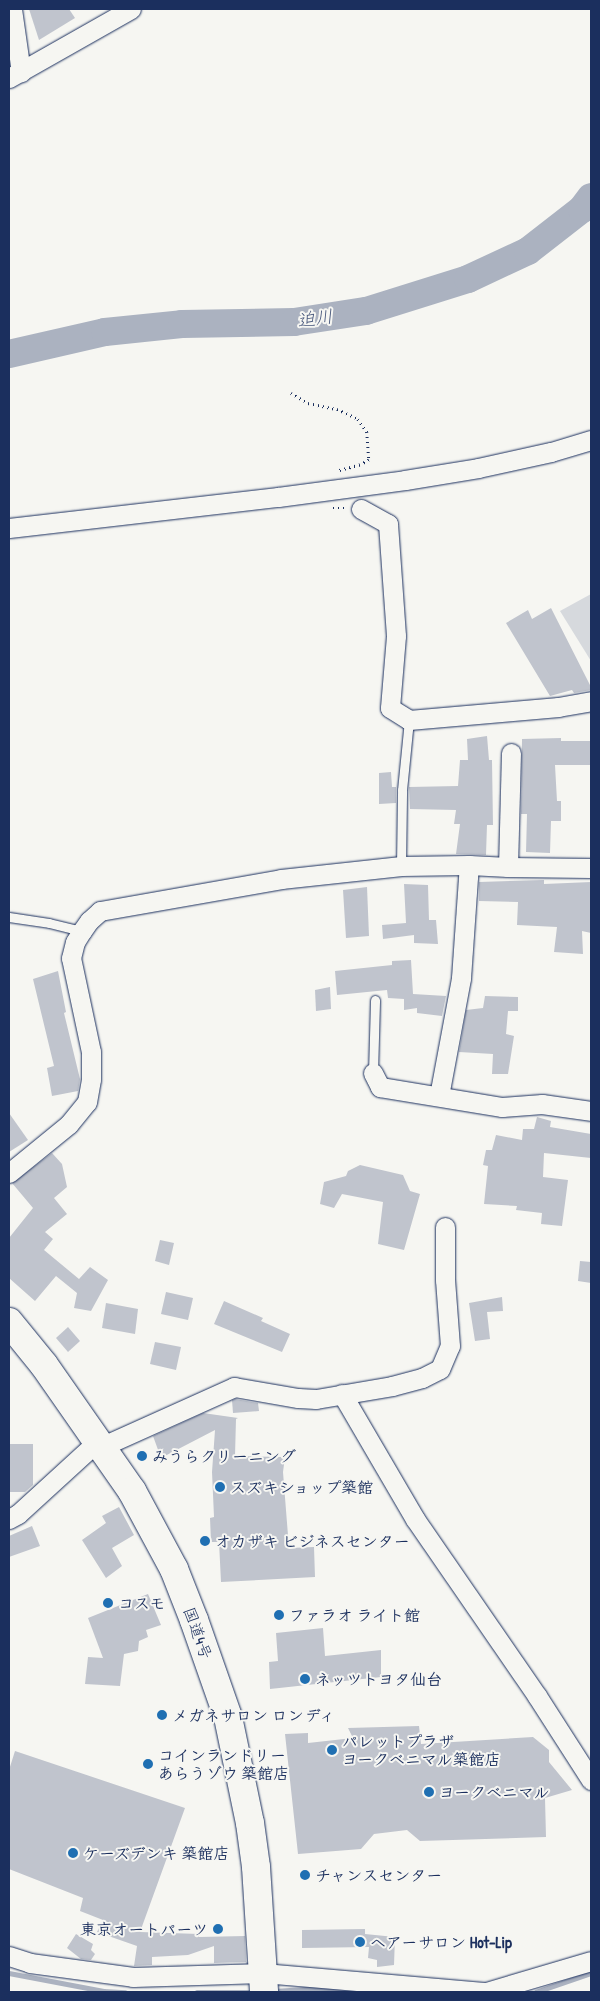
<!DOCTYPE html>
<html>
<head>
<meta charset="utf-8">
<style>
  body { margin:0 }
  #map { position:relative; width:600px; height:2001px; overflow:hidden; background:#f6f6f2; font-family:"Patrick Hand","Klee One",sans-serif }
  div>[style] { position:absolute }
  .green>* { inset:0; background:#d6d9dd }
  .stream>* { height:4.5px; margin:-2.25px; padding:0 2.25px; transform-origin:2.25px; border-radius:2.25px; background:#abb2c0 }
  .river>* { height:28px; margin:-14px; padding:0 14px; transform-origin:14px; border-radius:14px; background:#abb2c0 }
  .building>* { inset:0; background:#c0c4cd }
  .path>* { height:2.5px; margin-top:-1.25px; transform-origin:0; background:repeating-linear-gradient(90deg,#1b2f5e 0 1px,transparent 0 5px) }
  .roads { filter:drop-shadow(0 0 1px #1b2f5e) drop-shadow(0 0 1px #1b2f5e) }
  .service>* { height:9px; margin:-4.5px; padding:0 4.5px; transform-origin:4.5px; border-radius:4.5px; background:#f6f6f2 }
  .minor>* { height:19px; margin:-9.5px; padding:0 9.5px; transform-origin:9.5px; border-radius:9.5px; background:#f6f6f2 }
  .trunk>* { height:28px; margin:-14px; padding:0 14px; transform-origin:14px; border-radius:14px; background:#f6f6f2 }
  .dots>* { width:14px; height:14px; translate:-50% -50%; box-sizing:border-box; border:2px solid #f6f6f2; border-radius:50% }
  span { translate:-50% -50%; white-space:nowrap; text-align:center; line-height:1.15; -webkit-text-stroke:4px #f6f6f2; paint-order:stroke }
  .poi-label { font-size:16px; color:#1b2f5e; font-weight:700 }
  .left { translate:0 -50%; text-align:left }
  .right { translate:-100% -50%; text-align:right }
  .street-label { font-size:16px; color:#1b2f5e }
  .water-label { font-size:18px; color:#46567b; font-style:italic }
  .frame { position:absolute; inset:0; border:10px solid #1b2f5e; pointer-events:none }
</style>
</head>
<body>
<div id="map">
  <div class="green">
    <div style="clip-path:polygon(591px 594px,591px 661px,560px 611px)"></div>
  </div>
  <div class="stream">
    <div style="left:9px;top:1973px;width:96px;rotate:10.8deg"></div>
    <div style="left:103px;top:1991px;width:22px;rotate:3deg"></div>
    <div style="left:274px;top:1991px;width:47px;rotate:-3.7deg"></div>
    <div style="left:321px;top:1988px;width:33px;rotate:7deg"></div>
    <div style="left:197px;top:1992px;width:59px"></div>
    <div style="left:536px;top:1992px;width:58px;rotate:-19.1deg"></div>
  </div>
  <div class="river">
    <div style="left:9px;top:354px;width:98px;rotate:-12.9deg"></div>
    <div style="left:105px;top:332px;width:77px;rotate:-5.9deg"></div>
    <div style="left:182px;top:324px;width:112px;rotate:-1deg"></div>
    <div style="left:294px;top:322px;width:73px;rotate:-8.7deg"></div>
    <div style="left:366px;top:311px;width:107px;rotate:-17.4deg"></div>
    <div style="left:468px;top:279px;width:66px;rotate:-25deg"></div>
    <div style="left:528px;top:251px;width:68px;rotate:-37.9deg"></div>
    <div style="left:582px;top:209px;width:15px;rotate:-53deg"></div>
  </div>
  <div class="building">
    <div style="clip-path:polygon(29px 9px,69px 9px,75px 18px,39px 40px)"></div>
    <div style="clip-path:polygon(551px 608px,591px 687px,591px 690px,574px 693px,572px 690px,550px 696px,506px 623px,528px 610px,532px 619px)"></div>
    <div style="clip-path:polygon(487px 736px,489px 760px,492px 760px,493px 825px,487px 825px,486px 855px,456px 854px,460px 824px,454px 824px,456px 810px,410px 809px,409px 787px,458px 786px,460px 760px,468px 760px,467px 739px)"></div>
    <div style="clip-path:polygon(561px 738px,561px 741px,591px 741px,591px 765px,555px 765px,557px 801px,561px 801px,561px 821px,551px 821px,550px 853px,526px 852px,527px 814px,521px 814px,522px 739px)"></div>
    <div style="clip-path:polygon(391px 772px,392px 787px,396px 787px,396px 803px,379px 804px,379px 773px)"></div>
    <div style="clip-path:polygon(544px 880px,544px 884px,591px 882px,591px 933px,582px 931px,583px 954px,554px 952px,557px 927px,517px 925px,518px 902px,479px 901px,479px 882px)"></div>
    <div style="clip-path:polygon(404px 884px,428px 885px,429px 920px,436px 920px,438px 944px,414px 943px,414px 935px,383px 939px,382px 925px,406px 923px)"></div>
    <div style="clip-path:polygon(367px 887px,369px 936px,346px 938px,343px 890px)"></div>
    <div style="clip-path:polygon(411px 960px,413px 994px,446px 996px,442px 1016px,417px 1013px,417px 1008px,404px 1010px,404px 999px,388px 998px,387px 990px,337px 995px,335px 971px,392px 965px,392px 961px)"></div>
    <div style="clip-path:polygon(58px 971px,66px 1012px,64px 1013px,80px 1079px,78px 1091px,52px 1096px,47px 1068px,54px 1066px,33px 979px)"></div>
    <div style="clip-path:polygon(330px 987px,331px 1009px,316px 1011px,315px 990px)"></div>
    <div style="clip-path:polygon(485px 996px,518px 997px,518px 1011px,508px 1011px,506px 1034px,514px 1036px,508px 1074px,492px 1074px,493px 1054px,459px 1052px,466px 1010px,483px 1008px)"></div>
    <div style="clip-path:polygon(9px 1113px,28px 1140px,9px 1152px)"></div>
    <div style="clip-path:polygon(537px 1117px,551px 1121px,550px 1127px,591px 1134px,591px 1158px,544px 1153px,543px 1177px,568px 1180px,562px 1226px,541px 1224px,542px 1213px,516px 1210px,517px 1206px,484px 1204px,488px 1166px,483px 1165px,486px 1150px,492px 1150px,496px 1135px,522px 1140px,523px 1129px,534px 1129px)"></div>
    <div style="clip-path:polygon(52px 1153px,62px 1164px,67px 1187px,54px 1198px,67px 1214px,45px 1232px,53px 1239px,44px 1250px,79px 1279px,90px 1267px,108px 1280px,91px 1311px,74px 1308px,77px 1293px,56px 1276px,35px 1301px,9px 1278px,9px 1238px,33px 1208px,12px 1183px)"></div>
    <div style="clip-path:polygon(360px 1165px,403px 1175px,410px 1191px,420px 1194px,404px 1250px,378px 1244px,383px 1202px,342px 1194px,334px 1208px,320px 1204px,324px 1182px,346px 1176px,348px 1171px)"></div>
    <div style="clip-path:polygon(160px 1240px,174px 1243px,169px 1265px,155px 1261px)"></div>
    <div style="clip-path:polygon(580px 1261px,591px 1262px,591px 1283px,578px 1281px)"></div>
    <div style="clip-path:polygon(166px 1292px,193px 1298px,188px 1320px,161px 1314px)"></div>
    <div style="clip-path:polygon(502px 1297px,503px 1311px,487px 1312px,490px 1339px,475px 1341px,469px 1303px)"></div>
    <div style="clip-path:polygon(224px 1301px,263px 1318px,261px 1321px,290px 1334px,282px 1352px,214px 1324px)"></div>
    <div style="clip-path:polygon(106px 1303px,138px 1309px,135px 1334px,102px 1328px)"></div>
    <div style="clip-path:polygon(68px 1327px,80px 1341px,68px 1352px,56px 1338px)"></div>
    <div style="clip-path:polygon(155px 1342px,181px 1347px,176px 1370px,150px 1364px)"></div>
    <div style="clip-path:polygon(235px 1399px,258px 1403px,259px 1411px,233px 1413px,232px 1400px)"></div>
    <div style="clip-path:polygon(203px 1413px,238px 1418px,236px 1419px,235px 1456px,285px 1457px,283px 1472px,289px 1548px,314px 1547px,315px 1577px,221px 1582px,219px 1542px,211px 1542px,210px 1518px,214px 1517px,212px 1472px,215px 1430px,161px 1458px,153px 1436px)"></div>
    <div style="clip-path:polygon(9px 1444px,33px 1444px,33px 1485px,25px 1492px,9px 1492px)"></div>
    <div style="clip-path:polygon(119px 1507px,134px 1535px,112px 1548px,122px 1566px,106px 1578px,82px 1540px,106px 1523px,102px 1516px)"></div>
    <div style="clip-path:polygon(32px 1526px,40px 1546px,9px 1557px,9px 1536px)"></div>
    <div style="clip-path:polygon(148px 1594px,161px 1625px,146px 1630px,148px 1637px,139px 1641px,138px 1651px,124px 1654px,120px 1686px,85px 1684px,88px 1657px,103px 1658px,88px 1618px)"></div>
    <div style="clip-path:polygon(323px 1628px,325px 1656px,381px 1650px,381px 1677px,270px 1689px,269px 1662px,278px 1661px,276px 1633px)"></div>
    <div style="clip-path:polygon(419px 1726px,421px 1744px,533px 1737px,549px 1750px,549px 1762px,572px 1790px,545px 1798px,546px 1837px,420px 1841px,407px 1830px,374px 1834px,361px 1849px,298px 1854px,285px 1734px,308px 1733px,308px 1743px,353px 1738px,348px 1728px)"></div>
    <div style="clip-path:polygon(15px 1751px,185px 1808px,140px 1932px,199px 1934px,199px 1937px,245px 1936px,246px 1962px,214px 1963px,214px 1946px,188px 1955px,152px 1957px,152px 1965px,134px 1966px,137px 1946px,97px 1932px,103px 1920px,80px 1911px,83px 1898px,9px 1869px,9px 1770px)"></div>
    <div style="clip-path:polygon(365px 1929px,365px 1934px,395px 1937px,394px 1965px,377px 1967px,377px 1960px,368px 1958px,369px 1947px,302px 1948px,302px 1930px)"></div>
    <div style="clip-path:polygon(76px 1934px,93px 1944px,91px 1950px,95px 1954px,91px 1960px,81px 1959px,67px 1948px)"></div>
  </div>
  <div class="path">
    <div style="left:291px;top:393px;width:20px;rotate:30deg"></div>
    <div style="left:308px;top:403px;width:30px;rotate:12deg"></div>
    <div style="left:337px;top:409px;width:23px;rotate:25deg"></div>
    <div style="left:358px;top:419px;width:16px;rotate:55deg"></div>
    <div style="left:367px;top:432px;width:28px;rotate:86deg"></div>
    <div style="left:369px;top:460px;width:10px;rotate:151deg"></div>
    <div style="left:360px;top:465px;width:24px;rotate:165deg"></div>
    <div style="left:333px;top:508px;width:12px"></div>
  </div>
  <div class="roads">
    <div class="service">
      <div style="left:401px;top:866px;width:76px;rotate:-89.2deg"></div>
      <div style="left:402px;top:790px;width:70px;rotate:-84.3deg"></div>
      <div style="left:9px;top:917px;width:40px;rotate:8.5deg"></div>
      <div style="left:49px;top:923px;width:34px;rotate:14deg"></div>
      <div style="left:373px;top:1073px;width:73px;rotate:-88.4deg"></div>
    </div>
    <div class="minor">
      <div style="left:12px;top:9px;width:64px;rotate:81.9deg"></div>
      <div style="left:9px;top:78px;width:140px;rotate:-29.5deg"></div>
      <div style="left:361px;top:509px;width:31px;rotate:29deg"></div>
      <div style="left:388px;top:524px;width:112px;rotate:85.9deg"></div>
      <div style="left:396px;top:636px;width:72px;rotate:94.8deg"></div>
      <div style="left:390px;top:708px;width:22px;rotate:32deg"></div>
      <div style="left:409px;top:720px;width:150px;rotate:-5deg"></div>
      <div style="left:558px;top:707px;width:34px;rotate:-10deg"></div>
      <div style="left:9px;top:528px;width:271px;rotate:-6.6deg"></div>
      <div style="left:278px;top:497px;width:128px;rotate:-7.6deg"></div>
      <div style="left:405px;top:480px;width:74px;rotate:-9.3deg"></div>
      <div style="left:478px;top:468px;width:75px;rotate:-12.4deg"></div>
      <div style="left:551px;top:452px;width:42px;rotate:-16.7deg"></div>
      <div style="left:508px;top:867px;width:114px;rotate:-88.5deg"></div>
      <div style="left:373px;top:1073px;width:16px;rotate:63deg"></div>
      <div style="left:380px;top:1087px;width:124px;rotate:9.3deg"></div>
      <div style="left:502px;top:1107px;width:40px;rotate:-4.3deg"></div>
      <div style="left:542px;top:1104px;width:49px;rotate:8.1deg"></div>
      <div style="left:439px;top:1096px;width:120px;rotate:-79.4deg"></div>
      <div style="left:461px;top:978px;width:113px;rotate:-86deg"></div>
      <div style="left:9px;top:1173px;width:77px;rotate:-39.2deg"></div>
      <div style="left:69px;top:1124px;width:28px;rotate:-51deg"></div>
      <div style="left:87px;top:1102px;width:23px;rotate:-80deg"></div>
      <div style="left:91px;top:1079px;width:27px;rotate:-90deg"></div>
      <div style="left:91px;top:1052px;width:96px;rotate:-102deg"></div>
      <div style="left:71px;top:958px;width:16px;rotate:-76deg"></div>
      <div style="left:75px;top:942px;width:13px;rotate:-58deg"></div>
      <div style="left:82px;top:931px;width:12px;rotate:-55deg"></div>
      <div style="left:89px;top:921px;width:15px;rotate:-42deg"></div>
      <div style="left:100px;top:911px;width:184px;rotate:-10deg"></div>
      <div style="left:281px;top:879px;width:121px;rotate:-6.2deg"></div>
      <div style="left:401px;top:866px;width:68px;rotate:-0.8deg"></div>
      <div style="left:469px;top:865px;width:39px;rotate:3deg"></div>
      <div style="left:508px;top:867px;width:83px;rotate:0.7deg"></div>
      <div style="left:342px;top:1394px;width:145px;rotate:59.7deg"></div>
      <div style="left:415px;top:1519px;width:215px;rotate:55.4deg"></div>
      <div style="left:537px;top:1696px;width:100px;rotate:57.3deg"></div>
      <div style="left:103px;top:1446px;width:144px;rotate:-24.2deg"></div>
      <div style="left:234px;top:1387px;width:65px;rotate:9.8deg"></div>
      <div style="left:298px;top:1398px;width:18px;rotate:3deg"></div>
      <div style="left:316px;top:1399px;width:77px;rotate:-9.7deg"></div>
      <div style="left:392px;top:1386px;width:31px;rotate:-15deg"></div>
      <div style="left:422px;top:1378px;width:20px;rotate:-27deg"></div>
      <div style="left:440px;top:1369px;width:25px;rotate:-67deg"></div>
      <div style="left:450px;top:1346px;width:66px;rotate:-94.3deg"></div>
      <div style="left:445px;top:1280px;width:53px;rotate:-90deg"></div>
      <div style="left:9px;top:1519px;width:10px;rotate:-29deg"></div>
      <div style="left:18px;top:1514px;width:110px;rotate:-42.4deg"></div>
      <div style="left:9px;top:1956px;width:22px;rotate:18deg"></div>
      <div style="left:30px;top:1963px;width:104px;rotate:7.7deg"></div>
      <div style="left:133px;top:1977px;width:130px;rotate:-1.8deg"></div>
      <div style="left:263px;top:1973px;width:224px;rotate:4.9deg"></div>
      <div style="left:486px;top:1992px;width:109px;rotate:-16.4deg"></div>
    </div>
    <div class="trunk">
      <div style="left:9px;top:1322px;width:55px;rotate:50.9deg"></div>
      <div style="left:44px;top:1365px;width:154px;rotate:55.1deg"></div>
      <div style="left:132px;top:1491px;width:89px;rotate:61.7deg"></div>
      <div style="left:174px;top:1569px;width:55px;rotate:68.6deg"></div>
      <div style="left:194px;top:1620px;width:103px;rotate:70.7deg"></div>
      <div style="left:228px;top:1717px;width:108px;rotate:78.3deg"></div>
      <div style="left:250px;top:1823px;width:44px;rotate:82.2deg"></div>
      <div style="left:256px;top:1867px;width:125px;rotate:86.3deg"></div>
    </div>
  </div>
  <div class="dots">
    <div style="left:142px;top:1456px;background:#1f6fb2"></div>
    <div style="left:220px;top:1487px;background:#1f6fb2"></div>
    <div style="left:205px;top:1541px;background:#1f6fb2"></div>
    <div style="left:108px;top:1603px;background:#1f6fb2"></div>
    <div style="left:279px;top:1615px;background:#1f6fb2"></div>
    <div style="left:305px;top:1679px;background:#1f6fb2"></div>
    <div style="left:162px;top:1715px;background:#1f6fb2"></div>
    <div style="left:332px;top:1750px;background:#1f6fb2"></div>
    <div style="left:148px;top:1764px;background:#1f6fb2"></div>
    <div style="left:429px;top:1792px;background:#1f6fb2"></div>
    <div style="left:73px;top:1853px;background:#1f6fb2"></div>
    <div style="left:305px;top:1875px;background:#1f6fb2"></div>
    <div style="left:218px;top:1929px;background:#1f6fb2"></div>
    <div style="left:360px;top:1942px;background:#1f6fb2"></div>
  </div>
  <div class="poi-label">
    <span class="left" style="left:152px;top:1456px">みうらクリーニング</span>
    <span class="left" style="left:230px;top:1487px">スズキショップ築館</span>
    <span class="left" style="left:215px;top:1541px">オカザキ ビジネスセンター</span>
    <span class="left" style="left:118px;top:1603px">コスモ</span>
    <span class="left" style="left:289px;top:1615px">ファラオ ライト館</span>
    <span class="left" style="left:315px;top:1679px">ネッツトヨタ仙台</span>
    <span class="left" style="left:172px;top:1715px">メガネサロン ロンディ</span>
    <span class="left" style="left:342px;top:1750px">パレットプラザ<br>ヨークベニマル築館店</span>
    <span class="left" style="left:158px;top:1764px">コインランドリー<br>あらうゾウ 築館店</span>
    <span class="left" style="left:439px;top:1792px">ヨークベニマル</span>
    <span class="left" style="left:83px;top:1853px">ケーズデンキ 築館店</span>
    <span class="left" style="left:315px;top:1875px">チャンスセンター</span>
    <span class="right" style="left:208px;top:1929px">東京オートパーツ</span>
    <span class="left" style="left:370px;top:1942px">ヘアーサロン Hot-Lip</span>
  </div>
  <div class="street-label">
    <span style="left:198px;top:1633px;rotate:70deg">国道4号</span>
  </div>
  <div class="water-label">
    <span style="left:315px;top:319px;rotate:-8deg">迫川</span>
  </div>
  <div class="frame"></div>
</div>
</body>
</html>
